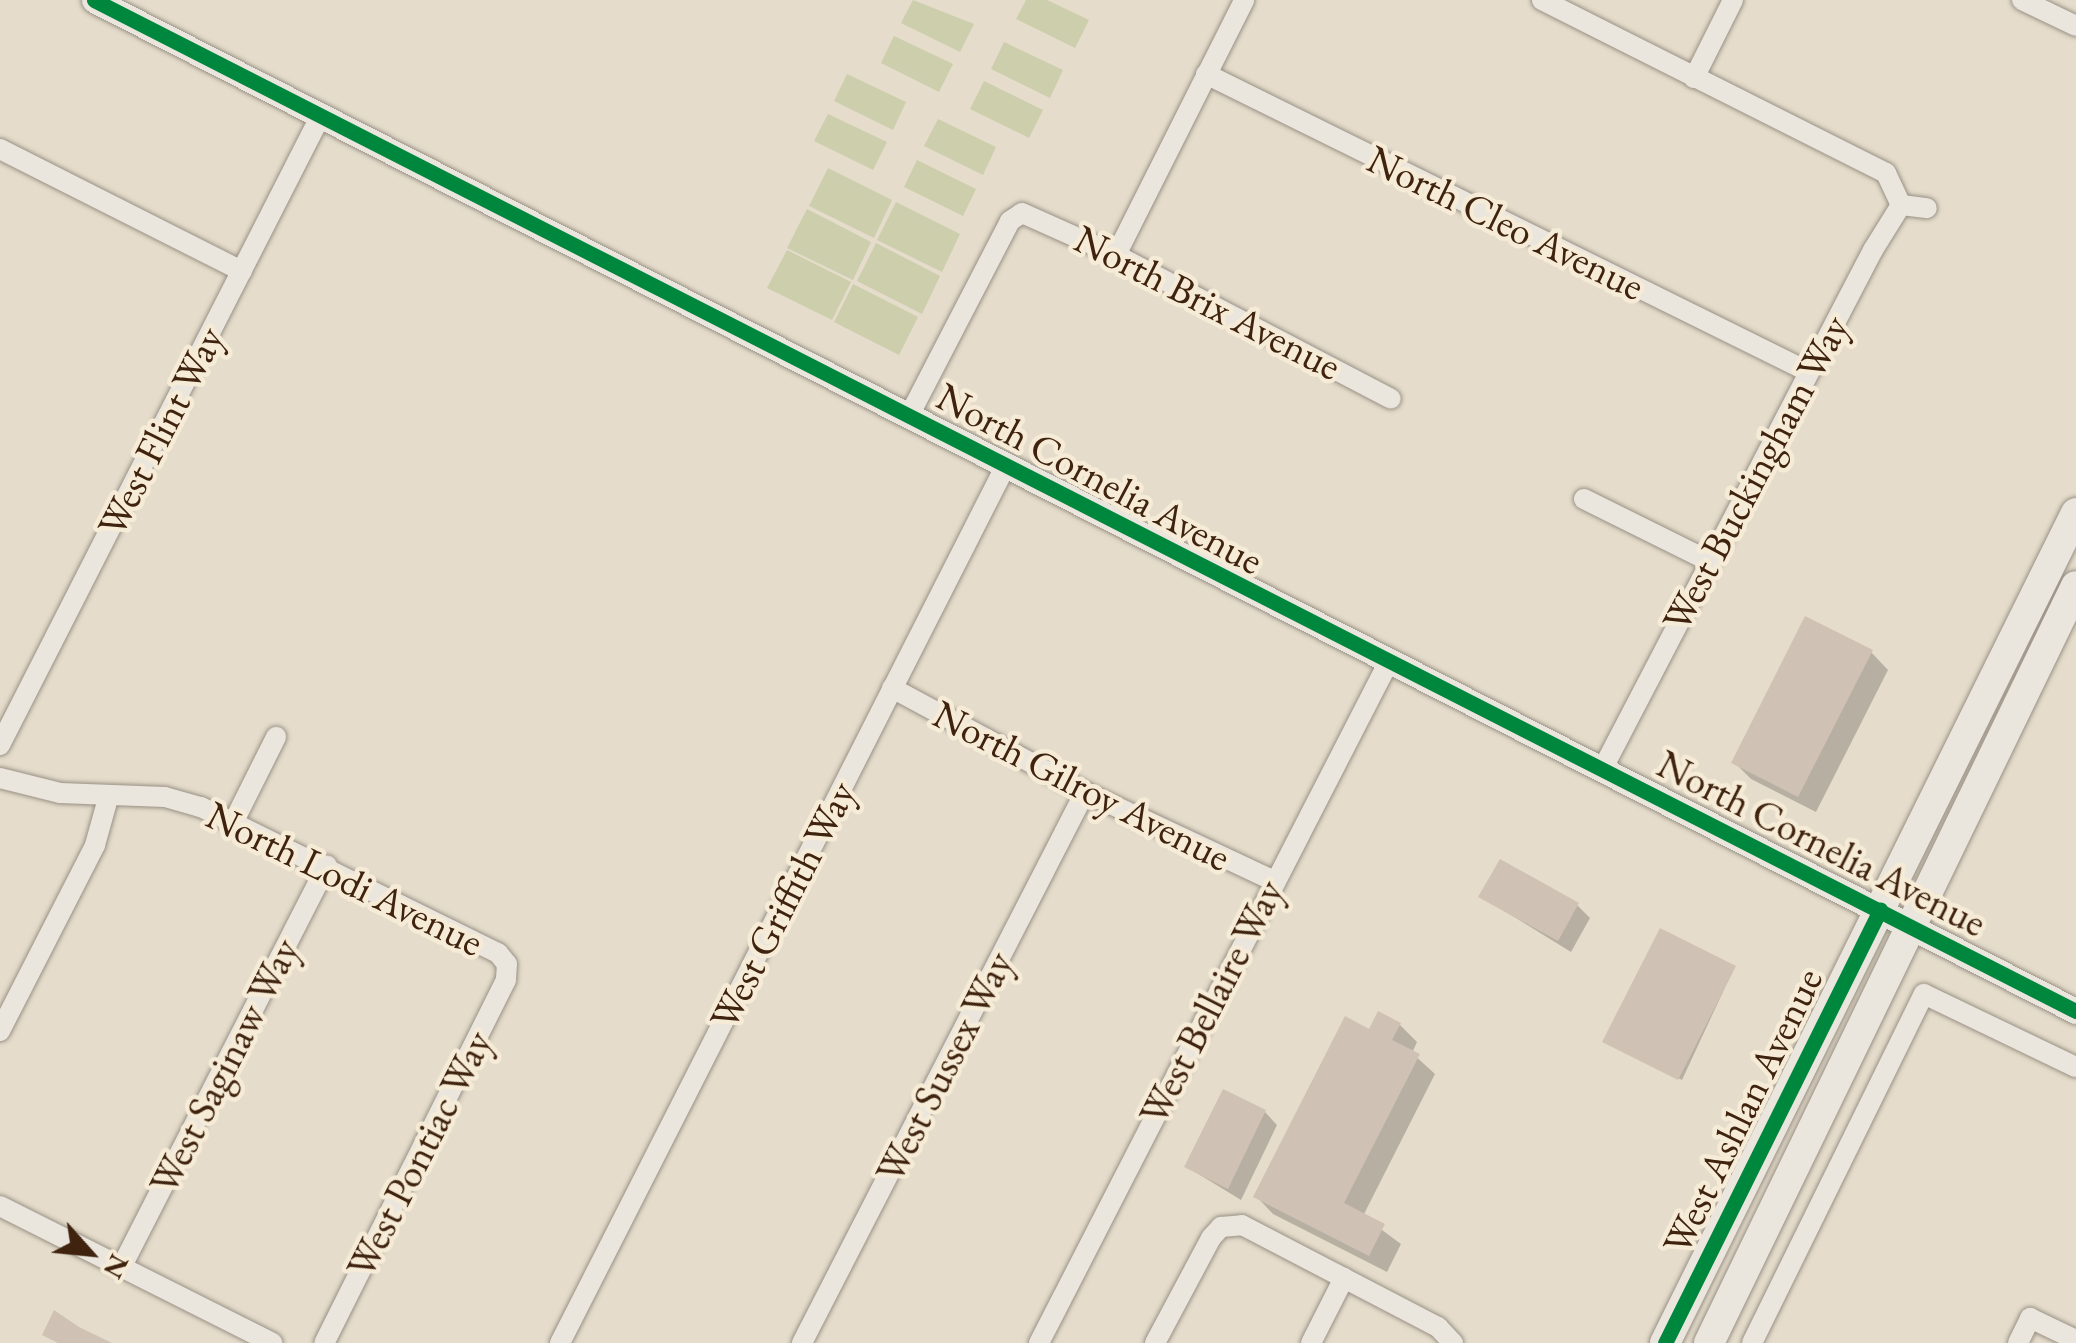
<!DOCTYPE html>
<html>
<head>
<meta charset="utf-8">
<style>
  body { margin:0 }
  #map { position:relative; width:2076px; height:1343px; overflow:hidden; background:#e5dccb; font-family:"EB Garamond",serif }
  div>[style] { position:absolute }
  .green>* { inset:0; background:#ccceac }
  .shadow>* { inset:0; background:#0003 }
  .building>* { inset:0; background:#cfc1b4 }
  .roads { filter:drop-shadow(0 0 2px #999185) drop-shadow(0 0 2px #999185) }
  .minor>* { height:20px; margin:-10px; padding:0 10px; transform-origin:10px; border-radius:10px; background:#eae5dd }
  .tertiary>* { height:25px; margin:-12.5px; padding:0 12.5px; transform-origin:12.5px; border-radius:12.5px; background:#eae5dd }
  .secondary>* { height:30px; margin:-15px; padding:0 15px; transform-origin:15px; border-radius:15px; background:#eae5dd }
  .cycleway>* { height:15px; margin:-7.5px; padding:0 7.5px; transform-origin:7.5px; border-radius:7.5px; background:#00873e }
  span { translate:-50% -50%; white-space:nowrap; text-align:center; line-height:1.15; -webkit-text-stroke:9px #f5ebd6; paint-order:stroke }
  .street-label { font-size:40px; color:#3f230f }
  .north { position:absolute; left:40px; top:1203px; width:100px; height:100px; -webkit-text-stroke:8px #f5ebd6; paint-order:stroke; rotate:117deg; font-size:28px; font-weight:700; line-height:40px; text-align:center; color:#3f230f }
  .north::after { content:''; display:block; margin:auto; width:35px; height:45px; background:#3f230f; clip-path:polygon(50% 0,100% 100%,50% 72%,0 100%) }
</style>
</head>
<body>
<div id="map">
  <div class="green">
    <div style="clip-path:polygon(913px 0,974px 24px,960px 52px,901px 23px)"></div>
    <div style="clip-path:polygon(1026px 0,1047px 0,1089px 20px,1075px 48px,1016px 19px)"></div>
    <div style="clip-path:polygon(894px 36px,953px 64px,939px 92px,881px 63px)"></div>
    <div style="clip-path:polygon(1004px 42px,1063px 70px,1050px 98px,991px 69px)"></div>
    <div style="clip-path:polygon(847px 74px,906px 102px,893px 130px,834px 101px)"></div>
    <div style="clip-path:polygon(984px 81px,1043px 110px,1029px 138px,970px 109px)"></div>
    <div style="clip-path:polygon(828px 114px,887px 142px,873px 170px,814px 141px)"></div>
    <div style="clip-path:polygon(938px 119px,996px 147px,983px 175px,924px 146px)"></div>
    <div style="clip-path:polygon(917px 160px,976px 189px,963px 216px,904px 187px)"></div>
    <div style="clip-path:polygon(828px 168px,892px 200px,874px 238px,809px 206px)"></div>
    <div style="clip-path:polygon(896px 202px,960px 234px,942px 272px,877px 240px)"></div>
    <div style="clip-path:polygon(807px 209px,871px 242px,853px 280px,787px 248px)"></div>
    <div style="clip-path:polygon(876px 243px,940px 276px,922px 314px,857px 281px)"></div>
    <div style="clip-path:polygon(787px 250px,851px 282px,832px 320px,767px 288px)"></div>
    <div style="clip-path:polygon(853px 284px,918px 317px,899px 355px,834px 322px)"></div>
  </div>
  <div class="shadow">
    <div style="clip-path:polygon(1871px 652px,1888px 670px,1816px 812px,1751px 779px,1734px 762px)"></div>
    <div style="clip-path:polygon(1482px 897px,1577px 905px,1590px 918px,1571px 952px)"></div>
    <div style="clip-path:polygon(1734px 968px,1682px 1080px,1605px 1041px)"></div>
    <div style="clip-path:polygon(1400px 1025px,1417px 1042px,1412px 1053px,1435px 1074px,1363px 1216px,1401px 1244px,1387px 1272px,1273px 1214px,1256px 1196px,1370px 1032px)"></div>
    <div style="clip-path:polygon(1265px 1112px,1277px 1125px,1241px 1200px,1187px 1167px)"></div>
  </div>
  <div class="building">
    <div style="clip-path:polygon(1805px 616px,1873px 650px,1798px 797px,1731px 763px)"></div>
    <div style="clip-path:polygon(1500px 859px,1579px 903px,1558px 941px,1478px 897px)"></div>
    <div style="clip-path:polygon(1660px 928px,1736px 966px,1678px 1080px,1602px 1042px)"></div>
    <div style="clip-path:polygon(1378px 1011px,1401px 1023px,1392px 1040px,1420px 1054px,1344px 1203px,1385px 1224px,1369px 1256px,1253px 1197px,1345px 1016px,1369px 1029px)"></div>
    <div style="clip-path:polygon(1223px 1089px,1266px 1110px,1228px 1189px,1184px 1167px)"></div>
    <div style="clip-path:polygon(54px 1310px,79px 1327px,112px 1343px,58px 1343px,42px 1335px)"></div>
  </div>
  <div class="roads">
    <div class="minor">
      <div style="left:1542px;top:0;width:385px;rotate:26.7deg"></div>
      <div style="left:1886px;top:173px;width:35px;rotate:65deg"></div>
      <div style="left:2022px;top:0;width:60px;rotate:25.7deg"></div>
      <div style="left:1206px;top:74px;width:670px;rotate:26.3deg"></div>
      <div style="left:1694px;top:78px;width:87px;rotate:-63.4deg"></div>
      <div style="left:0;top:149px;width:271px;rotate:26.8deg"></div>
      <div style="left:1116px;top:255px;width:285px;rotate:-63.3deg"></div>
      <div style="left:910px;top:414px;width:217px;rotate:-62.6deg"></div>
      <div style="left:1010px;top:221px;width:14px;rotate:-34deg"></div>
      <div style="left:1022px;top:213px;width:103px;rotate:24.1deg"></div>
      <div style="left:1116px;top:255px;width:310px;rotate:27.6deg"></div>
      <div style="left:1584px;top:499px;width:140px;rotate:26.4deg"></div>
      <div style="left:892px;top:688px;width:219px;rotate:28.3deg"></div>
      <div style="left:1085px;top:792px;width:207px;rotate:25.2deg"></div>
      <div style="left:0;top:745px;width:705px;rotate:-63deg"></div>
      <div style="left:1603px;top:768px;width:584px;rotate:-62.47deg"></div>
      <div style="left:1873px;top:250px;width:53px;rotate:-58.1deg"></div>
      <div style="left:1901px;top:205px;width:26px;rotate:7deg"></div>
      <div style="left:0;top:778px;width:62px;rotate:14deg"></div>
      <div style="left:60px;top:793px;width:105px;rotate:2.2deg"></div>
      <div style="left:165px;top:797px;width:37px;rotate:16deg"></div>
      <div style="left:201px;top:807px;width:331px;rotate:26.2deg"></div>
      <div style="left:498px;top:953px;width:14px;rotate:51deg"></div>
      <div style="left:507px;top:964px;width:16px;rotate:94deg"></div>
      <div style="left:506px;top:980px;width:406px;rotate:116.6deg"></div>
      <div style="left:235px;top:819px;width:92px;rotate:-63.4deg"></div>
      <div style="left:0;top:1031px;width:209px;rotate:-62.9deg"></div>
      <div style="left:95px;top:845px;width:52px;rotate:-74.4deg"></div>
      <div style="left:0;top:1206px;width:305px;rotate:26.7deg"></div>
      <div style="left:122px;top:1266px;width:450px;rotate:-62.9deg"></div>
      <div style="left:560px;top:1343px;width:983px;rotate:-63.07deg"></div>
      <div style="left:802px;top:1343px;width:619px;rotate:-62.81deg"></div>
      <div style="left:1039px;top:1343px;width:762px;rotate:-62.83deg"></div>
      <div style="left:1155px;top:1343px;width:119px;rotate:-61.9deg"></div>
      <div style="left:1211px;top:1238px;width:15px;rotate:-48deg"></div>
      <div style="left:1221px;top:1227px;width:21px;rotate:-5deg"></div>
      <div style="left:1242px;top:1225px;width:221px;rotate:27.5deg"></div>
      <div style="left:1438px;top:1327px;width:22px;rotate:47deg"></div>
      <div style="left:1311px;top:1343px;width:73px;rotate:-63.1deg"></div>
      <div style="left:1752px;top:1343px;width:389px;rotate:-63.8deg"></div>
      <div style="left:1924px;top:994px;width:169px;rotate:25.7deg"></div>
      <div style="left:2018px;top:1343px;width:28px;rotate:-64deg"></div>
      <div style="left:2030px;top:1318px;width:51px;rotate:25.6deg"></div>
    </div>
    <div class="tertiary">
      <div style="left:94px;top:0;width:2225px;rotate:27.03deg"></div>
    </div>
    <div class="secondary">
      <div style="left:1665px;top:1343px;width:926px;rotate:-63.66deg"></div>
      <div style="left:1709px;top:1343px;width:841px;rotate:-64.14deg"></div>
    </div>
  </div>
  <div class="cycleway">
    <div style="left:94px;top:0;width:2225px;rotate:27.03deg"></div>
    <div style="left:1665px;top:1343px;width:484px;rotate:-63.6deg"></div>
  </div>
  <div class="street-label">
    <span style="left:1506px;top:222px;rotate:26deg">North Cleo Avenue</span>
    <span style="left:1208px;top:302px;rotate:27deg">North Brix Avenue</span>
    <span style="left:160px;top:431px;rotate:-63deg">West Flint Way</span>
    <span style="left:1755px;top:473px;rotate:-62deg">West Buckingham Way</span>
    <span style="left:1100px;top:478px;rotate:28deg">North Cornelia Avenue</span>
    <span style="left:1082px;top:785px;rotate:27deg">North Gilroy Avenue</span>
    <span style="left:1822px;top:843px;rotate:27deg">North Cornelia Avenue</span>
    <span style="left:345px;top:878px;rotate:26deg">North Lodi Avenue</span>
    <span style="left:782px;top:905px;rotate:-63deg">West Griffith Way</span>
    <span style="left:1211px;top:1002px;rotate:-63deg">West Bellaire Way</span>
    <span style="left:224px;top:1066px;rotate:-63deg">West Saginaw Way</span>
    <span style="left:944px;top:1067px;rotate:-63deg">West Sussex Way</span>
    <span style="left:1742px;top:1111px;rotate:-64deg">West Ashlan Avenue</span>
    <span style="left:419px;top:1154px;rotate:-63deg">West Pontiac Way</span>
  </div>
  <div class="north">N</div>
</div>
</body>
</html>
